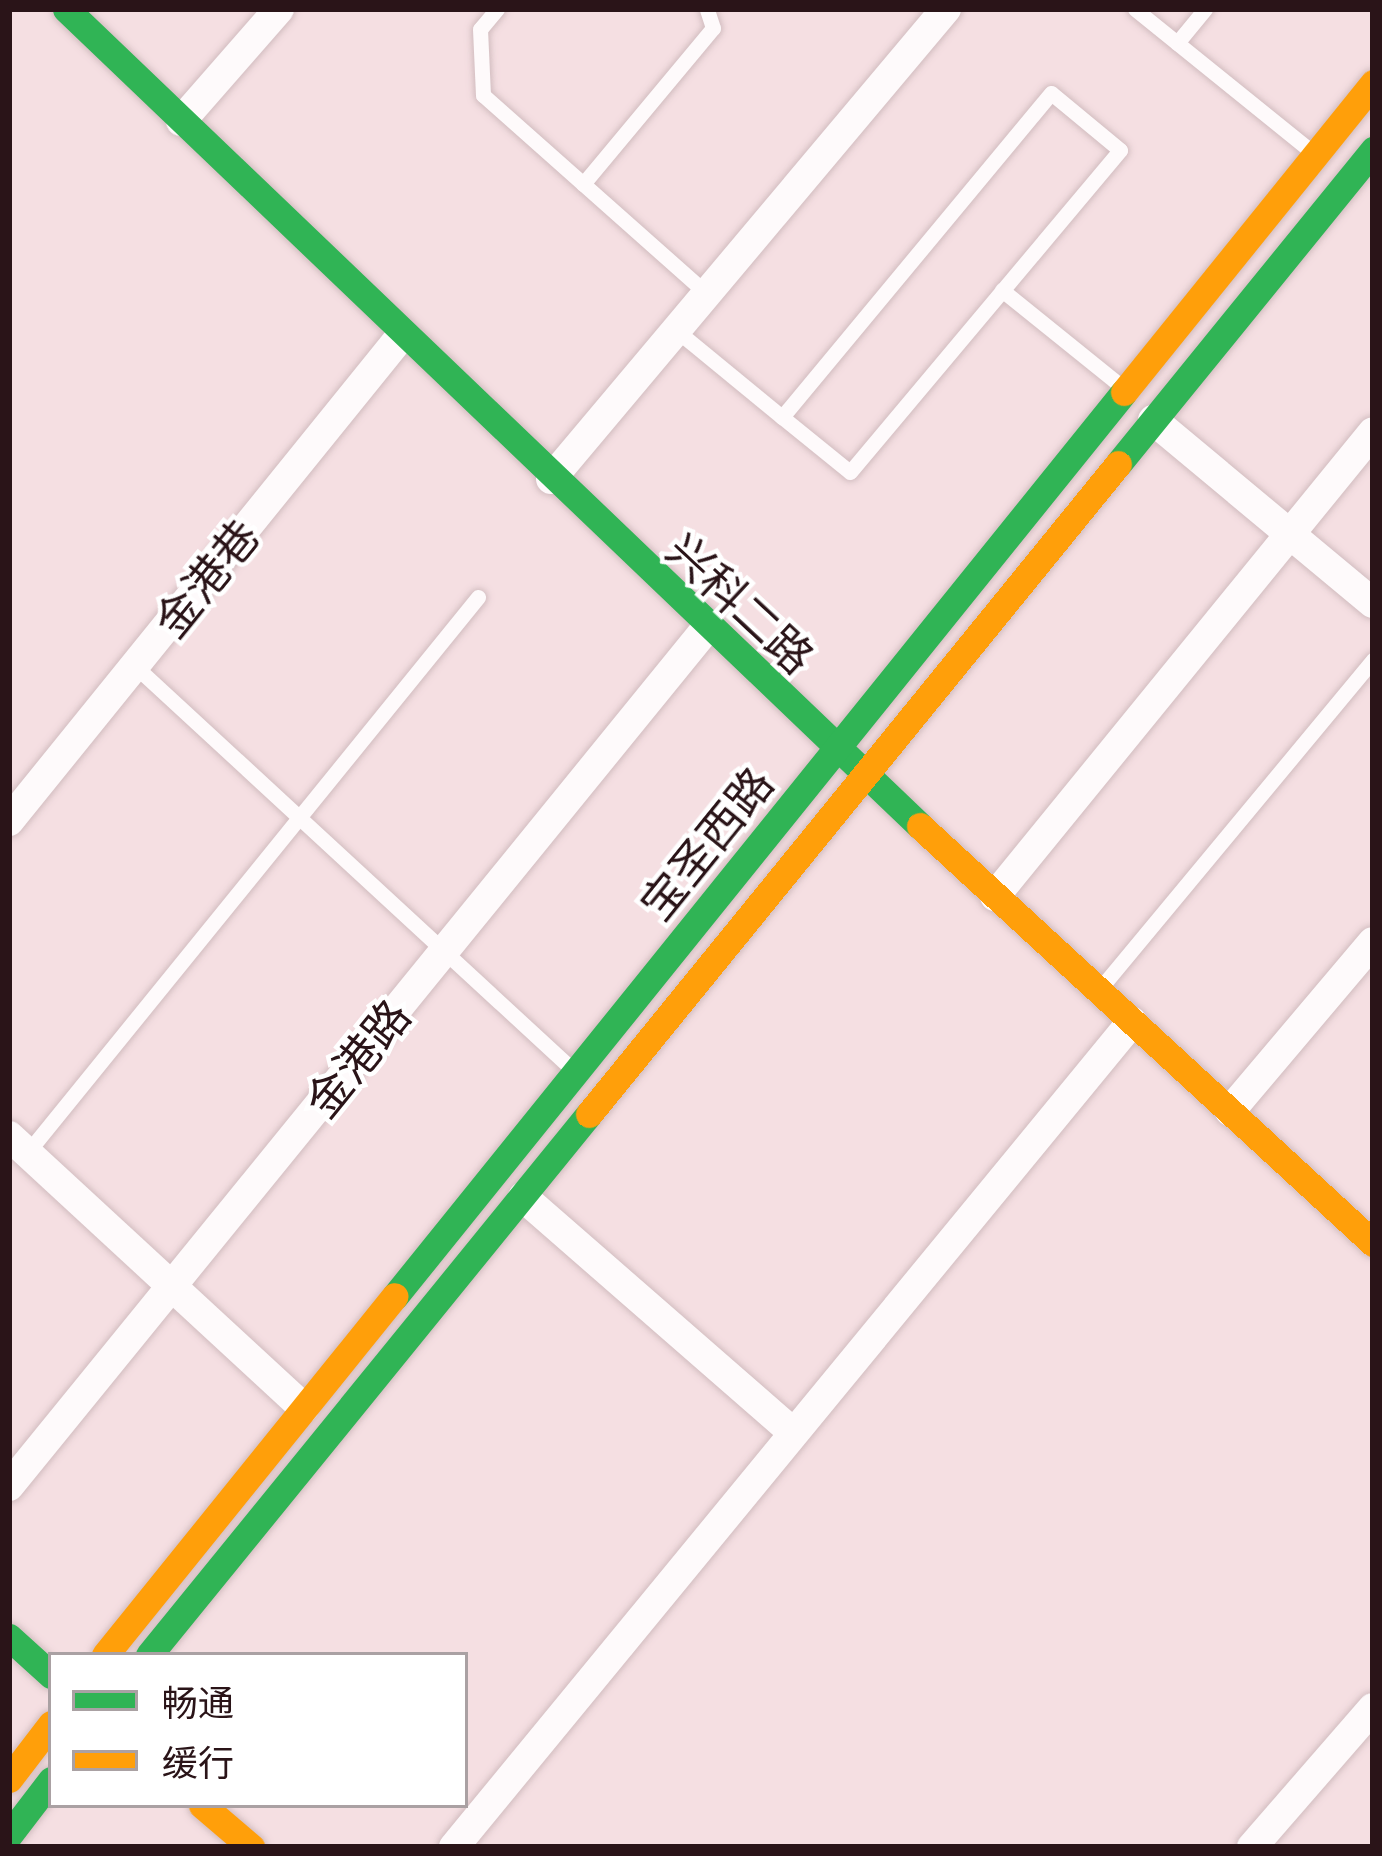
<!DOCTYPE html>
<html>
<head>
<meta charset="utf-8">
<style>
  body { margin:0 }
  #map { position:relative; width:1382px; height:1856px; overflow:hidden; background:#f5dfe2; font-family:"Exo 2","Noto Sans SC",sans-serif }
  div>[style] { position:absolute }
  .roads { filter:drop-shadow(0 0 3px #d2bdc0) drop-shadow(0 0 3px #d2bdc0) }
  .lane>* { height:15px; margin:-7.5px; padding:0 7.5px; transform-origin:7.5px; border-radius:7.5px; background:#fefafb }
  .street>* { height:30px; margin:-15px; padding:0 15px; transform-origin:15px; border-radius:15px; background:#fefafb }
  .fast>* { height:27px; margin:-13.5px; padding:0 13.5px; transform-origin:13.5px; border-radius:13.5px; background:#30b455 }
  .slow>* { height:27px; margin:-13.5px; padding:0 13.5px; transform-origin:13.5px; border-radius:13.5px; background:#ff9f0a }
  span { translate:-50% -50%; white-space:nowrap; text-align:center; line-height:1.15; -webkit-text-stroke:9px #fff; paint-order:stroke }
  .street-label { font-size:45px; color:#2a1418 }
  .frame { position:absolute; inset:0; border:12px solid #2a1418; pointer-events:none }
  .legend { position:absolute; left:48px; top:1652px; width:420px; height:156px; box-sizing:border-box; background:#fff; border:3px solid #aaa1a3; margin:0; padding:15px 21px; list-style:none; font-size:36px; color:#2a1418 }
  .legend li { display:flex; align-items:center; gap:24px; height:60px }
  .legend b { width:60px; border:3px solid #aaa1a3 }
</style>
</head>
<body>
<div id="map">
  <div class="roads">
    <div class="lane">
      <div style="left:497px;top:9px;width:26px;rotate:130deg"></div>
      <div style="left:480px;top:29px;width:66px;rotate:87.4deg"></div>
      <div style="left:483px;top:95px;width:300px;rotate:41.6deg"></div>
      <div style="left:1135px;top:9px;width:225px;rotate:38.9deg"></div>
      <div style="left:1177px;top:43px;width:44px;rotate:-50.5deg"></div>
      <div style="left:583px;top:184px;width:203px;rotate:-50.2deg"></div>
      <div style="left:713px;top:28px;width:20px;rotate:-108deg"></div>
      <div style="left:1002px;top:290px;width:153px;rotate:38.9deg"></div>
      <div style="left:676px;top:330px;width:137px;rotate:39.4deg"></div>
      <div style="left:782px;top:417px;width:87px;rotate:39deg"></div>
      <div style="left:850px;top:472px;width:420px;rotate:-50deg"></div>
      <div style="left:1120px;top:150px;width:89px;rotate:-140.4deg"></div>
      <div style="left:1051px;top:93px;width:421px;rotate:129.7deg"></div>
      <div style="left:135px;top:666px;width:597px;rotate:42.69deg"></div>
      <div style="left:1103px;top:985px;width:423px;rotate:-50.3deg"></div>
      <div style="left:27px;top:1153px;width:716px;rotate:-50.95deg"></div>
    </div>
    <div class="street">
      <div style="left:181px;top:121px;width:149px;rotate:-48.8deg"></div>
      <div style="left:1153px;top:420px;width:286px;rotate:39.8deg"></div>
      <div style="left:551px;top:479px;width:614px;rotate:-49.96deg"></div>
      <div style="left:9px;top:821px;width:625px;rotate:-51.04deg"></div>
      <div style="left:995px;top:896px;width:598px;rotate:-50.83deg"></div>
      <div style="left:1230px;top:1111px;width:221px;rotate:-49.8deg"></div>
      <div style="left:9px;top:1136px;width:401px;rotate:42.7deg"></div>
      <div style="left:523px;top:1197px;width:356px;rotate:41.1deg"></div>
      <div style="left:9px;top:1486px;width:1105px;rotate:-50.88deg"></div>
      <div style="left:454px;top:1847px;width:1068px;rotate:-50.59deg"></div>
      <div style="left:1252px;top:1847px;width:184px;rotate:-49deg"></div>
    </div>
    <div class="fast">
      <div style="left:66px;top:9px;width:1182px;rotate:43.73deg"></div>
      <div style="left:1118px;top:464px;width:405px;rotate:-50.9deg"></div>
      <div style="left:395px;top:1296px;width:1161px;rotate:-51.12deg"></div>
      <div style="left:9px;top:1637px;width:57px;rotate:42.1deg"></div>
      <div style="left:149px;top:1655px;width:697px;rotate:-50.88deg"></div>
      <div style="left:9px;top:1835px;width:69px;rotate:-52.6deg"></div>
    </div>
    <div class="slow">
      <div style="left:1124px;top:392px;width:397px;rotate:-51.1deg"></div>
      <div style="left:920px;top:826px;width:616px;rotate:42.63deg"></div>
      <div style="left:589px;top:1114px;width:838px;rotate:-50.86deg"></div>
      <div style="left:105px;top:1655px;width:461px;rotate:-51.1deg"></div>
      <div style="left:9px;top:1779px;width:69px;rotate:-52.6deg"></div>
      <div style="left:202px;top:1805px;width:65px;rotate:40.6deg"></div>
    </div>
  </div>
  <div class="street-label">
    <span style="left:206px;top:578px;rotate:-51deg">金港巷</span>
    <span style="left:741px;top:603px;rotate:43deg">兴科二路</span>
    <span style="left:706px;top:843px;rotate:-51deg">宝圣西路</span>
    <span style="left:357px;top:1058px;rotate:-51deg">金港路</span>
  </div>
  <div class="frame"></div>
  <ul class="legend">
  <li><b style="height:15px;background:#30b455"></b>畅通</li>
  <li><b style="height:15px;background:#ff9f0a"></b>缓行</li>
  </ul>
</div>
</body>
</html>
